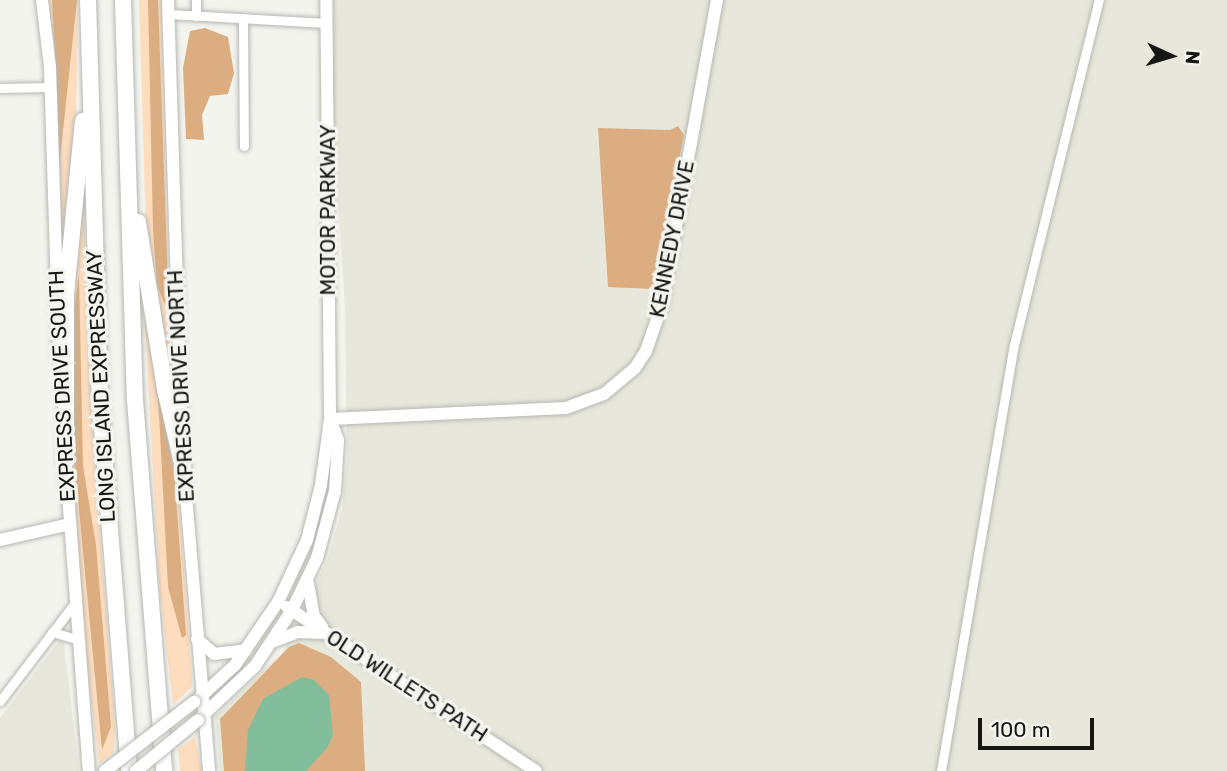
<!DOCTYPE html>
<style>
body{margin:0}
#map{position:relative;width:1227px;height:771px;overflow:hidden;background:#f3f4ee;font-family:Rubik,sans-serif}
div>[style]{position:absolute}
[style*='--x']{left:calc(var(--x)*1px);top:calc(var(--y)*1px);width:calc(var(--w)*1px);rotate:calc(var(--a)*1deg)}
.built>*{inset:0;background:#e7e8db}
.green>*{inset:0;background:#feddbf}
.forest>*{inset:0;background:#dcad80}
.water>*{inset:0;background:#82be9b}
.roads{filter:drop-shadow(0 0 2px #b7b7b2) drop-shadow(0 0 2px #b7b7b2)}
.street>*{height:9px;margin:-4.5px;padding:0 4.5px;transform-origin:4.5px;border-radius:4.5px;background:#fff}
.secondary>*{height:12px;margin:-6px;padding:0 6px;transform-origin:6px;border-radius:6px;background:#fff}
.highway>*{height:16px;margin:-8px;padding:0 8px;transform-origin:8px;border-radius:8px;background:#fff}
.bridges{filter:drop-shadow(0 0 2px #b7b7b2) drop-shadow(0 0 2px #b7b7b2)}
.secondary-bridge>*{height:12px;margin:-6px;padding:0 6px;transform-origin:6px;border-radius:6px;background:#fff}
span{translate:-50% -50%;white-space:nowrap;text-align:center;line-height:1.15;-webkit-text-stroke:7px #f3f4ee;paint-order:stroke}
.street-label{font-size:21px;color:#161614}
.north{position:absolute;left:1136px;top:21px;width:70px;height:70px;-webkit-text-stroke:5px #f3f4ee;paint-order:stroke;rotate:94deg;font-size:19px;font-weight:700;line-height:28px;text-align:center;color:#161614}
.north::after{content:'';display:block;margin:auto;width:24px;height:32px;background:#161614;clip-path:polygon(50% 0,100% 100%,50% 72%,0 100%)}
.scale{position:absolute;left:978px;top:718px;width:116px;height:32px;box-sizing:border-box;border:4px solid #161614;border-top:0;padding-left:9px;font-size:21px;line-height:24px;white-space:nowrap;color:#161614;-webkit-text-stroke:5px #f3f4ee;paint-order:stroke}
</style>
<div id="map">
<div class="built">
<i style="clip-path:polygon(325px 0,1227px 0,1227px 771px,220px 771px,215px 716px,283px 652px,328px 558px,342px 509px,347px 461px,345px 307px)"></i>
<i style="clip-path:polygon(63px 636px,79px 771px,0 771px,0 718px)"></i>
</div>
<div class="green">
<i style="clip-path:polygon(45px 0,78px 0,76px 123px,62px 257px)"></i>
<i style="clip-path:polygon(139px 0,161px 0,171px 374px,146px 233px)"></i>
<i style="clip-path:polygon(83px 187px,92px 432px,115px 726px,114px 752px,99px 764px,82px 625px,69px 377px,68px 319px)"></i>
<i style="clip-path:polygon(143px 284px,177px 479px,192px 681px,192px 687px,173px 705px,159px 584px)"></i>
<i style="clip-path:polygon(195px 737px,202px 771px,180px 771px,178px 749px)"></i>
</div>
<div class="forest">
<i style="clip-path:polygon(52px 0,77px 0,59px 168px,58px 110px)"></i>
<i style="clip-path:polygon(148px 0,158px 0,169px 315px,157px 285px,153px 231px)"></i>
<i style="clip-path:polygon(205px 28px,228px 37px,234px 73px,228px 94px,210px 96px,202px 115px,204px 140px,186px 139px,183px 68px,190px 31px)"></i>
<i style="clip-path:polygon(678px 126px,684px 135px,653px 289px,608px 287px,598px 128px,670px 130px)"></i>
<i style="clip-path:polygon(79px 275px,83px 466px,96px 545px,111px 727px,102px 750px,74px 457px,70px 337px)"></i>
<i style="clip-path:polygon(158px 395px,174px 470px,186px 635px,182px 638px,168px 587px)"></i>
<i style="clip-path:polygon(299px 643px,331px 657px,361px 682px,365px 771px,224px 771px,220px 719px,289px 647px)"></i>
</div>
<div class="water">
<i style="clip-path:polygon(302px 677px,314px 680px,329px 695px,333px 735px,327px 748px,306px 771px,245px 771px,248px 730px,263px 699px)"></i>
</div>
<div class="roads">
<div class="street">
<i style="--x:196;--y:0;--w:16;--a:90"></i>
<i style="--x:169;--y:14;--w:157;--a:3.3"></i>
<i style="--x:243;--y:18;--w:128;--a:89.6"></i>
<i style="--x:0;--y:88;--w:50;--a:-1.1"></i>
<i style="--x:52;--y:632;--w:26;--a:16"></i>
<i style="--x:0;--y:701;--w:123;--a:-52.6"></i>
<i style="--x:941;--y:771;--w:432;--a:-80.3"></i>
<i style="--x:1014;--y:345;--w:355;--a:-76.2"></i>
</div>
<div class="secondary">
<i style="--x:42;--y:0;--w:67;--a:83.2"></i>
<i style="--x:50;--y:67;--w:292;--a:88.2"></i>
<i style="--x:168;--y:0;--w:440;--a:88.2"></i>
<i style="--x:330;--y:419;--w:236;--a:-2.7"></i>
<i style="--x:566;--y:408;--w:40;--a:-20.2"></i>
<i style="--x:604;--y:394;--w:40;--a:-40"></i>
<i style="--x:635;--y:368;--w:20;--a:-57"></i>
<i style="--x:646;--y:351;--w:46;--a:-70.8"></i>
<i style="--x:661;--y:308;--w:313;--a:-79.7"></i>
<i style="--x:65;--y:454;--w:318;--a:85.7"></i>
<i style="--x:183;--y:459;--w:313;--a:85.2"></i>
<i style="--x:0;--y:540;--w:72;--a:-12.9"></i>
<i style="--x:308;--y:583;--w:34;--a:80"></i>
<i style="--x:314;--y:616;--w:14;--a:54"></i>
<i style="--x:287;--y:607;--w:298;--a:33.4"></i>
<i style="--x:197;--y:639;--w:23;--a:41"></i>
<i style="--x:214;--y:654;--w:32;--a:-7"></i>
<i style="--x:272;--y:642;--w:28;--a:-21"></i>
<i style="--x:298;--y:632;--w:27;--a:2"></i>
<i style="--x:198;--y:699;--w:50;--a:-42.6"></i>
<i style="--x:235;--y:665;--w:76;--a:-55.7"></i>
<i style="--x:278;--y:602;--w:68;--a:-64.9"></i>
<i style="--x:307;--y:540;--w:57;--a:-75.7"></i>
<i style="--x:321;--y:485;--w:67;--a:-82.2"></i>
<i style="--x:330;--y:419;--w:419;--a:-90.5"></i>
<i style="--x:199;--y:719;--w:77;--a:-43.4"></i>
<i style="--x:255;--y:666;--w:67;--a:-56.5"></i>
<i style="--x:292;--y:610;--w:58;--a:-64.3"></i>
<i style="--x:317;--y:558;--w:69;--a:-75"></i>
<i style="--x:335;--y:491;--w:51;--a:-86.6"></i>
<i style="--x:338;--y:440;--w:22;--a:-111"></i>
</div>
<div class="highway">
<i style="--x:88;--y:0;--w:402;--a:88.3"></i>
<i style="--x:100;--y:402;--w:370;--a:85.5"></i>
<i style="--x:123;--y:0;--w:400;--a:88.3"></i>
<i style="--x:135;--y:400;--w:372;--a:85.5"></i>
<i style="--x:138;--y:222;--w:174;--a:80.8"></i>
<i style="--x:166;--y:394;--w:75;--a:76.9"></i>
<i style="--x:66;--y:461;--w:167;--a:-90"></i>
<i style="--x:66;--y:294;--w:174;--a:-84.4"></i>
</div>
</div>
<div class="bridges">
<div class="secondary-bridge">
<i style="--x:105;--y:771;--w:113;--a:-37.8"></i>
<i style="--x:136;--y:771;--w:80;--a:-39.4"></i>
</div>
</div>
<div class="street-label">
<span style="left:328px;top:210px;rotate:-90deg">MOTOR PARKWAY</span>
<span style="left:672px;top:239px;rotate:-79deg">KENNEDY DRIVE</span>
<span style="left:62px;top:386px;rotate:-93deg">EXPRESS DRIVE SOUTH</span>
<span style="left:101px;top:386px;rotate:-93deg">LONG ISLAND EXPRESSWAY</span>
<span style="left:181px;top:386px;rotate:-93deg">EXPRESS DRIVE NORTH</span>
<span style="left:407px;top:686px;rotate:33deg">OLD WILLETS PATH</span>
</div>
<div class="north">N</div>
<div class="scale">100 m</div>
</div>
